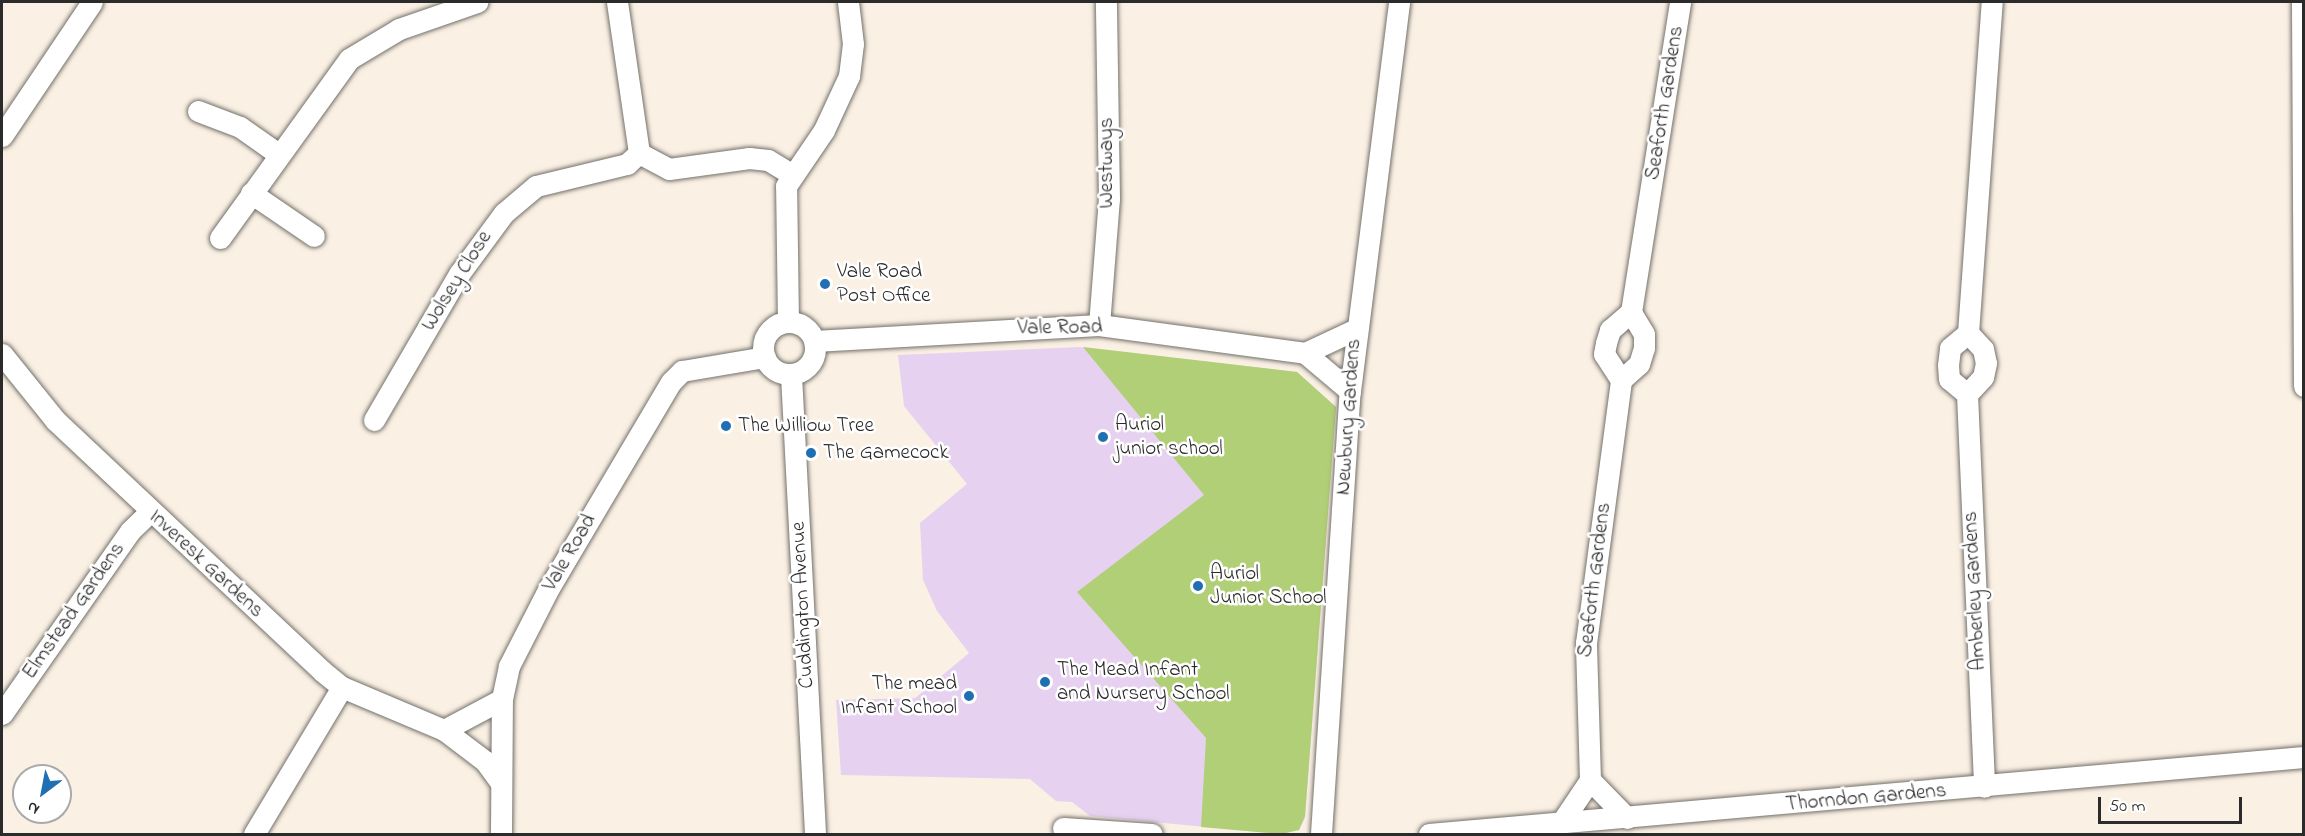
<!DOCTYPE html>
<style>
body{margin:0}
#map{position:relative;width:2305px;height:836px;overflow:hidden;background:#faf0e3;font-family:"Indie Flower",sans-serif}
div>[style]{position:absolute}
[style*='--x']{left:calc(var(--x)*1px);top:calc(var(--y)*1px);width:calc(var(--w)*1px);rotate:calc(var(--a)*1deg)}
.built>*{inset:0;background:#e6d2f0}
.green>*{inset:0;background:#b1cf76}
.roads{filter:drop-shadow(0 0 2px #73706b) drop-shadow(0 0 2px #73706b)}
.minor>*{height:21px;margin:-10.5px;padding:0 10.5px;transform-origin:10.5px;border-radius:10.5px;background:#fff}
.minor>.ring{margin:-10.5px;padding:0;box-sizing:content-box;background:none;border:21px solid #fff;border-radius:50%}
.dots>*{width:16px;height:16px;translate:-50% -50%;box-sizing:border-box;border:3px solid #fff;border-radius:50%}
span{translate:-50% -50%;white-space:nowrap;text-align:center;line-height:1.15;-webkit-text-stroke:5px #fff;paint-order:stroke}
.street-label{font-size:21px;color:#2b2b2b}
.poi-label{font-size:21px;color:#2b2b2b}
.left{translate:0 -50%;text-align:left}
.right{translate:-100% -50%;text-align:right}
.frame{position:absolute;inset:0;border:3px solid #2b2b2b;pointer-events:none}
.north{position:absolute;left:12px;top:764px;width:60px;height:60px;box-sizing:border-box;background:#fff;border:2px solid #aaa;border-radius:50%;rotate:212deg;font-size:16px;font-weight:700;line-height:24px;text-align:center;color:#2b2b2b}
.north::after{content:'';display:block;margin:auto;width:21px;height:27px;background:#1f6fb2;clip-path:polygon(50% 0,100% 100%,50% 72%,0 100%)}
.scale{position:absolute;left:2098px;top:797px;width:144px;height:27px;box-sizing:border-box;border:3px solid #2b2b2b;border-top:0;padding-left:8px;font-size:18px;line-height:21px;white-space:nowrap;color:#2b2b2b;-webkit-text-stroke:4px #fff;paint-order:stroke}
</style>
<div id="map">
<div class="built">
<i style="clip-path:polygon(1079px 347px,1297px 372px,1336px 407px,1305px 818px,1299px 830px,1281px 834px,1090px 816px,1072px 802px,1056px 801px,1030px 779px,841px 775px,836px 700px,915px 698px,969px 653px,937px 611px,923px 580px,920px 523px,967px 484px,904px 406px,898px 355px)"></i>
</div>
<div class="green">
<i style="clip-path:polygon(1083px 347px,1297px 372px,1336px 407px,1305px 816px,1299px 830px,1281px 834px,1201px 827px,1206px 738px,1077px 592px,1204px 495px)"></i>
</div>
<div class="roads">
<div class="minor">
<i style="--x:617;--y:2;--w:153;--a:81.7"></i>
<i style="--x:639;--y:153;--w:34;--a:28"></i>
<i style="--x:669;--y:169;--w:81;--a:-7.8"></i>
<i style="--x:749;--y:158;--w:19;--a:6"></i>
<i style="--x:768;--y:160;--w:27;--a:31"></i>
<i style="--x:2302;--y:2;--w:384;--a:89.7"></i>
<i style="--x:198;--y:111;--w:45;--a:20.9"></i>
<i style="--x:240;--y:127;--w:45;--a:35.1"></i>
<i style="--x:2;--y:136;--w:161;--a:-56.1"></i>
<i style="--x:251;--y:193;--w:76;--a:34.3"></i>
<i style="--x:220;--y:238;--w:221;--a:-54.2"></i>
<i style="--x:349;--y:59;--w:58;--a:-31"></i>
<i style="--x:399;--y:29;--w:83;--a:-19.1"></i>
<i style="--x:788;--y:322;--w:136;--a:-90.8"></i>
<i style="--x:786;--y:186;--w:68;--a:-55.8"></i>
<i style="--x:824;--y:130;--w:60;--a:-65.2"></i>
<i style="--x:849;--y:76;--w:32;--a:-83"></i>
<i style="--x:853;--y:44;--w:42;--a:-96.8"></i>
<i class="ring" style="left:763px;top:322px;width:31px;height:31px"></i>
<i style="--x:1099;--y:325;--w:126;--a:-85.5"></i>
<i style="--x:1109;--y:199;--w:197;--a:-90.9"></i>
<i style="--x:1968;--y:333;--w:22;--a:47"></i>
<i style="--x:1983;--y:349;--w:14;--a:78"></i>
<i style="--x:1986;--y:363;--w:14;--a:102"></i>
<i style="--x:1983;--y:377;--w:23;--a:133"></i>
<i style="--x:1967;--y:394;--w:393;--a:87.5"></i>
<i style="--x:814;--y:341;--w:285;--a:-3.2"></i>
<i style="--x:1099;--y:325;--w:208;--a:7.7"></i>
<i style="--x:1305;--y:353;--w:59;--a:40.2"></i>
<i style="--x:1305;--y:353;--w:56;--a:-25.2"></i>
<i style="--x:2;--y:354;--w:85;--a:51.2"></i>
<i style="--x:55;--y:420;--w:366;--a:43.2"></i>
<i style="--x:322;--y:671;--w:26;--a:39"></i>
<i style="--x:342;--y:687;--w:111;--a:22.9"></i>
<i style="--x:444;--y:730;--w:51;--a:37.1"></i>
<i style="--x:485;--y:761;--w:26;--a:54"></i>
<i style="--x:791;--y:375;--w:460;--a:87"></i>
<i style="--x:1621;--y:380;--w:31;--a:-123"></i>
<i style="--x:1604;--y:354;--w:11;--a:-80"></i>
<i style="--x:1606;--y:343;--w:14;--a:-73"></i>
<i style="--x:1610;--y:330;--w:28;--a:-41"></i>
<i style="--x:1967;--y:394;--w:23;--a:-140"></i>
<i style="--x:1949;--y:379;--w:14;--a:-94"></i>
<i style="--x:1948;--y:365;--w:17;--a:-83"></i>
<i style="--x:1950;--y:348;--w:23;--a:-40"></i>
<i style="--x:1968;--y:333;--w:332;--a:-85.9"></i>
<i style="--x:374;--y:420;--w:169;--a:-59.8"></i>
<i style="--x:459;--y:274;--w:76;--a:-53.6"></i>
<i style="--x:504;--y:213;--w:42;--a:-40.2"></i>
<i style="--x:536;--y:186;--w:94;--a:-13.6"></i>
<i style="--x:627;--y:164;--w:16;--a:-43"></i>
<i style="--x:2;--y:714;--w:223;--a:-55"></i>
<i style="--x:130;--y:531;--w:28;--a:-44"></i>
<i style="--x:444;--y:730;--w:66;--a:-28.1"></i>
<i style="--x:1627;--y:818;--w:53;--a:-134.2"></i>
<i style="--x:1590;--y:780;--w:137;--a:-91.7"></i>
<i style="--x:1586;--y:643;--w:265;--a:-82.4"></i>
<i style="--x:1621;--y:380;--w:24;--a:-42"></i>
<i style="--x:1639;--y:364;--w:17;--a:-73"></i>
<i style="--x:1644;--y:348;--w:14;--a:-90"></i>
<i style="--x:1644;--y:334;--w:26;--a:-121"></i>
<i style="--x:1631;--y:312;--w:314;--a:-81"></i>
<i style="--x:1561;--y:823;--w:52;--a:-56"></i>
<i style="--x:1063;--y:828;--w:89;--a:3.9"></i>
<i style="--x:254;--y:834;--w:171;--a:-59.1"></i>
<i style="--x:501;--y:834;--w:135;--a:-89.6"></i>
<i style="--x:502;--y:699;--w:34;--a:-78"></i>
<i style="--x:509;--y:666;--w:88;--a:-62.9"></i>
<i style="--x:549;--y:588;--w:239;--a:-59.4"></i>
<i style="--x:671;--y:382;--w:16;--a:-45"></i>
<i style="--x:682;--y:371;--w:84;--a:-9.6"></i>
<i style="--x:1321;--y:834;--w:444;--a:-86.3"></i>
<i style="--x:1350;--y:391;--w:392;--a:-82.8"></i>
<i style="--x:1429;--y:834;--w:878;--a:-5.03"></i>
</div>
</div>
<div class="dots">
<i style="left:825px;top:284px;background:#1f6fb2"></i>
<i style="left:726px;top:426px;background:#1f6fb2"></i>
<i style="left:1103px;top:437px;background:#1f6fb2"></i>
<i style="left:811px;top:453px;background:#1f6fb2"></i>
<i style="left:1198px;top:586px;background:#1f6fb2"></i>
<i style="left:1045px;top:682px;background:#1f6fb2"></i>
<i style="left:969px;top:696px;background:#1f6fb2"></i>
</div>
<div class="street-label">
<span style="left:1665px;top:103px;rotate:-81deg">Seaforth Gardens</span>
<span style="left:1107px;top:163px;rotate:-90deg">Westways</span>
<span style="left:457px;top:281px;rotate:-58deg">Wolsey Close</span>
<span style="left:1060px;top:328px;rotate:-1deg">Vale Road</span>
<span style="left:1349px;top:417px;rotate:-86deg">Newbury Gardens</span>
<span style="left:570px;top:553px;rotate:-60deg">Vale Road</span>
<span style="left:206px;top:564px;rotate:43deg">Inveresk Gardens</span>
<span style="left:1595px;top:580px;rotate:-83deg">Seaforth Gardens</span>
<span style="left:1975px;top:591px;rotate:-93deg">Amberley Gardens</span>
<span style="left:803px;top:605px;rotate:-93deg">Cuddington Avenue</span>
<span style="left:74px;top:611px;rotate:-55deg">Elmstead Gardens</span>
<span style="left:1866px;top:798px;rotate:-5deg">Thorndon Gardens</span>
</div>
<div class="poi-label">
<span class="left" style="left:837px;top:284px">Vale Road<br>Post Office</span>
<span class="left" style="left:1115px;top:437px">Auriol<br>junior school</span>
<span class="left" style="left:738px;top:426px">The Williow Tree</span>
<span class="left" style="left:823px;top:453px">The Gamecock</span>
<span class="left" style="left:1210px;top:586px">Auriol<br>Junior School</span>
<span class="left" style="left:1057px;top:682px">The Mead Infant<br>and Nursery School</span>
<span class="right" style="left:957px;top:696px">The mead<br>Infant School</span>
</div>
<div class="frame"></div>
<div class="north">N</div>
<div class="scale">50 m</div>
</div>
